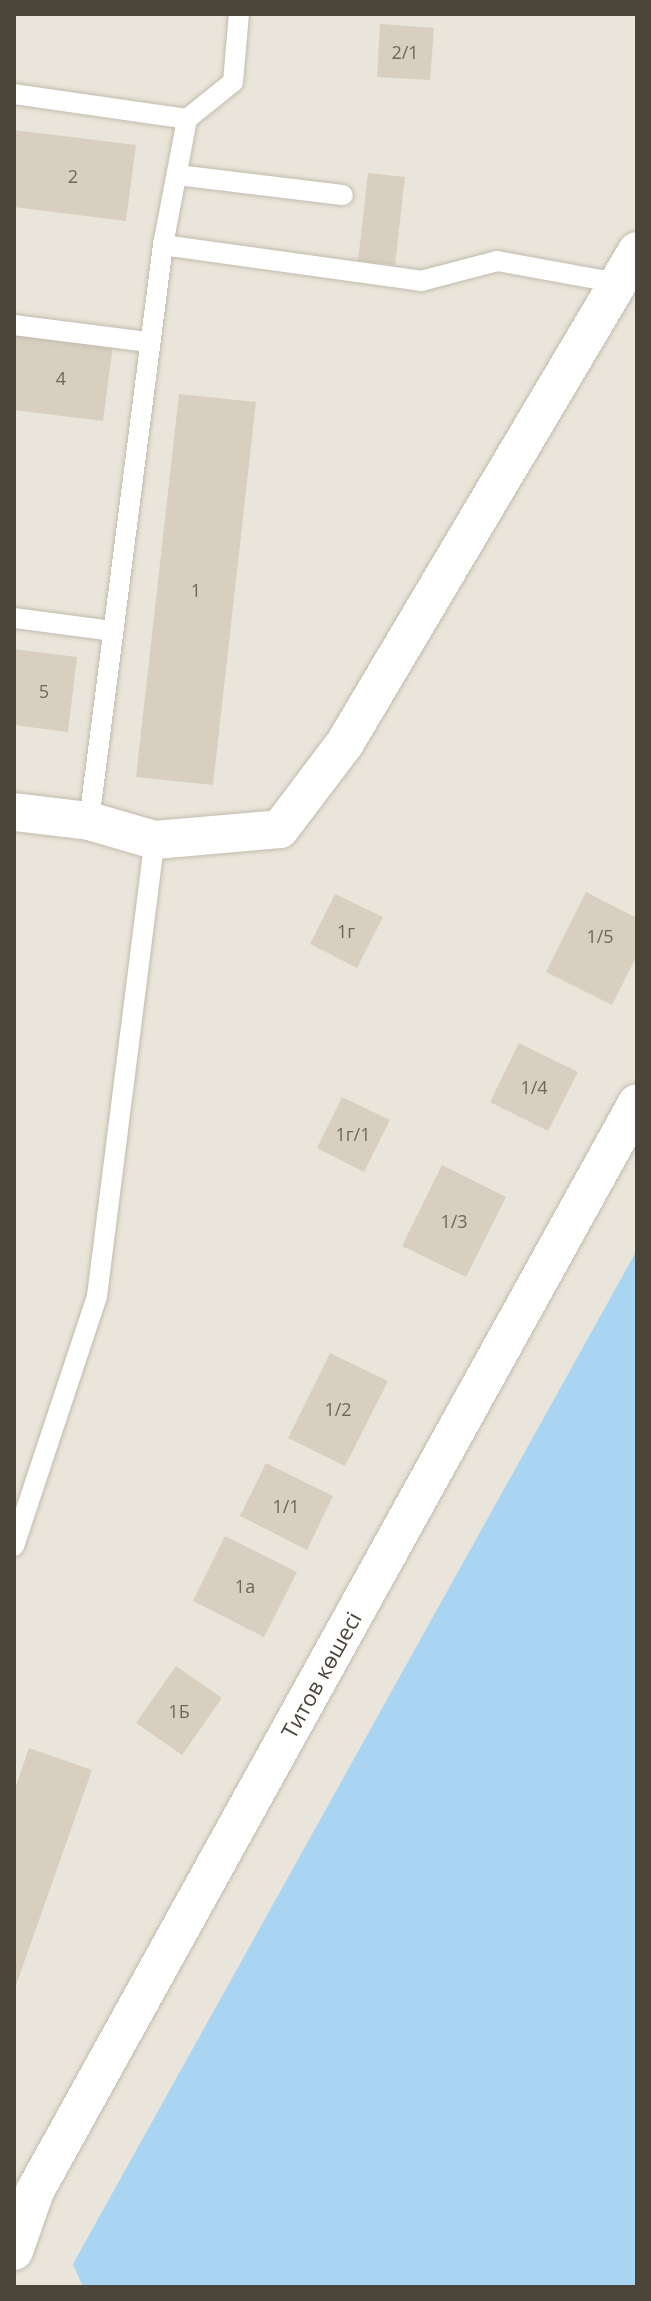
<!DOCTYPE html>
<meta charset="utf-8">
<style>
body{margin:0}
#map{position:relative;width:651px;height:2301px;overflow:hidden;background:#f6f3ec;font-family:"Open Sans",sans-serif}
div>[style]{position:absolute}
[style*='--x']{left:calc(var(--x)*1px);top:calc(var(--y)*1px);width:calc(var(--w)*1px);rotate:calc(var(--a)*1deg)}
.residential>*{inset:0;background:#eae5da}
.water>*{inset:0;background:#a9d4f2}
.building>*{inset:0;background:#d8cfc1}
.roads{filter:drop-shadow(0 0 2px #c2bbae) drop-shadow(0 0 2px #c2bbae)}
.lane>*{height:20px;margin:-10px;padding:0 10px;transform-origin:10px;border-radius:10px;background:#fff}
.street>*{height:38px;margin:-19px;padding:0 19px;transform-origin:19px;border-radius:19px;background:#fff}
span{translate:-50% -50%;white-space:nowrap;text-align:center;line-height:1.15;-webkit-text-stroke:7px #fff;paint-order:stroke}
.number-label{font-size:18px;color:#6e675b}
.number-label span{-webkit-text-stroke-width:0}
.street-label{font-size:22px;color:#4b4439}
.frame{position:absolute;inset:0;border:16px solid #4b4439;pointer-events:none}
</style>
<div id="map">
<div class="residential">
<i style="clip-path:polygon(14px 14px,637px 14px,637px 2287px,14px 2287px)"></i>
</div>
<div class="water">
<i style="clip-path:polygon(637px 1250px,637px 2287px,83px 2287px,73px 2264px)"></i>
</div>
<div class="building">
<i style="clip-path:polygon(380px 24px,434px 28px,430px 80px,377px 77px)"></i>
<i style="clip-path:polygon(14px 130px,136px 145px,126px 221px,14px 207px)"></i>
<i style="clip-path:polygon(368px 173px,405px 177px,395px 265px,358px 261px)"></i>
<i style="clip-path:polygon(14px 333px,113px 345px,103px 421px,14px 410px)"></i>
<i style="clip-path:polygon(179px 394px,256px 402px,213px 785px,136px 777px)"></i>
<i style="clip-path:polygon(14px 649px,77px 657px,68px 732px,14px 725px)"></i>
<i style="clip-path:polygon(586px 892px,637px 918px,637px 955px,612px 1005px,546px 972px)"></i>
<i style="clip-path:polygon(335px 894px,383px 917px,357px 968px,310px 944px)"></i>
<i style="clip-path:polygon(519px 1043px,578px 1072px,548px 1131px,490px 1102px)"></i>
<i style="clip-path:polygon(342px 1097px,390px 1120px,364px 1172px,317px 1148px)"></i>
<i style="clip-path:polygon(442px 1165px,506px 1197px,466px 1277px,402px 1246px)"></i>
<i style="clip-path:polygon(330px 1353px,388px 1381px,345px 1466px,288px 1438px)"></i>
<i style="clip-path:polygon(266px 1463px,333px 1496px,307px 1550px,240px 1516px)"></i>
<i style="clip-path:polygon(225px 1536px,297px 1572px,264px 1637px,193px 1601px)"></i>
<i style="clip-path:polygon(176px 1666px,222px 1698px,182px 1755px,136px 1723px)"></i>
<i style="clip-path:polygon(29px 1748px,92px 1770px,14px 1991px,14px 1792px)"></i>
</div>
<div class="roads">
<div class="lane">
<i style="--x:14;--y:94;--w:175;--a:8.2"></i>
<i style="--x:177;--y:175;--w:167;--a:6.9"></i>
<i style="--x:163;--y:245;--w:260;--a:7.9"></i>
<i style="--x:421;--y:281;--w:79;--a:-14.7"></i>
<i style="--x:497;--y:261;--w:123;--a:10.3"></i>
<i style="--x:14;--y:325;--w:136;--a:7.2"></i>
<i style="--x:14;--y:618;--w:100;--a:7.5"></i>
<i style="--x:89;--y:821;--w:581;--a:-82.68"></i>
<i style="--x:163;--y:245;--w:128;--a:-79.2"></i>
<i style="--x:187;--y:119;--w:59;--a:-38.8"></i>
<i style="--x:233;--y:82;--w:68;--a:-85"></i>
<i style="--x:14;--y:1546;--w:263;--a:-71.6"></i>
<i style="--x:97;--y:1296;--w:460;--a:-82.8"></i>
</div>
<div class="street">
<i style="--x:14;--y:812;--w:76;--a:6.8"></i>
<i style="--x:89;--y:821;--w:69;--a:16.1"></i>
<i style="--x:155;--y:840;--w:125;--a:-5"></i>
<i style="--x:280;--y:829;--w:108;--a:-52.9"></i>
<i style="--x:345;--y:743;--w:572;--a:-59.31"></i>
<i style="--x:14;--y:2251;--w:64;--a:-70.7"></i>
<i style="--x:35;--y:2191;--w:1243;--a:-61.04"></i>
</div>
</div>
<div class="number-label">
<span style="left:405px;top:52px">2/1</span>
<span style="left:73px;top:176px">2</span>
<span style="left:61px;top:378px">4</span>
<span style="left:196px;top:590px">1</span>
<span style="left:44px;top:691px">5</span>
<span style="left:346px;top:931px">1г</span>
<span style="left:600px;top:936px">1/5</span>
<span style="left:534px;top:1087px">1/4</span>
<span style="left:353px;top:1134px">1г/1</span>
<span style="left:454px;top:1221px">1/3</span>
<span style="left:338px;top:1409px">1/2</span>
<span style="left:286px;top:1506px">1/1</span>
<span style="left:245px;top:1586px">1а</span>
<span style="left:179px;top:1711px">1Б</span>
</div>
<div class="street-label">
<span style="left:321px;top:1675px;rotate:-61deg">Титов көшесі</span>
</div>
<div class="frame"></div>
</div>
